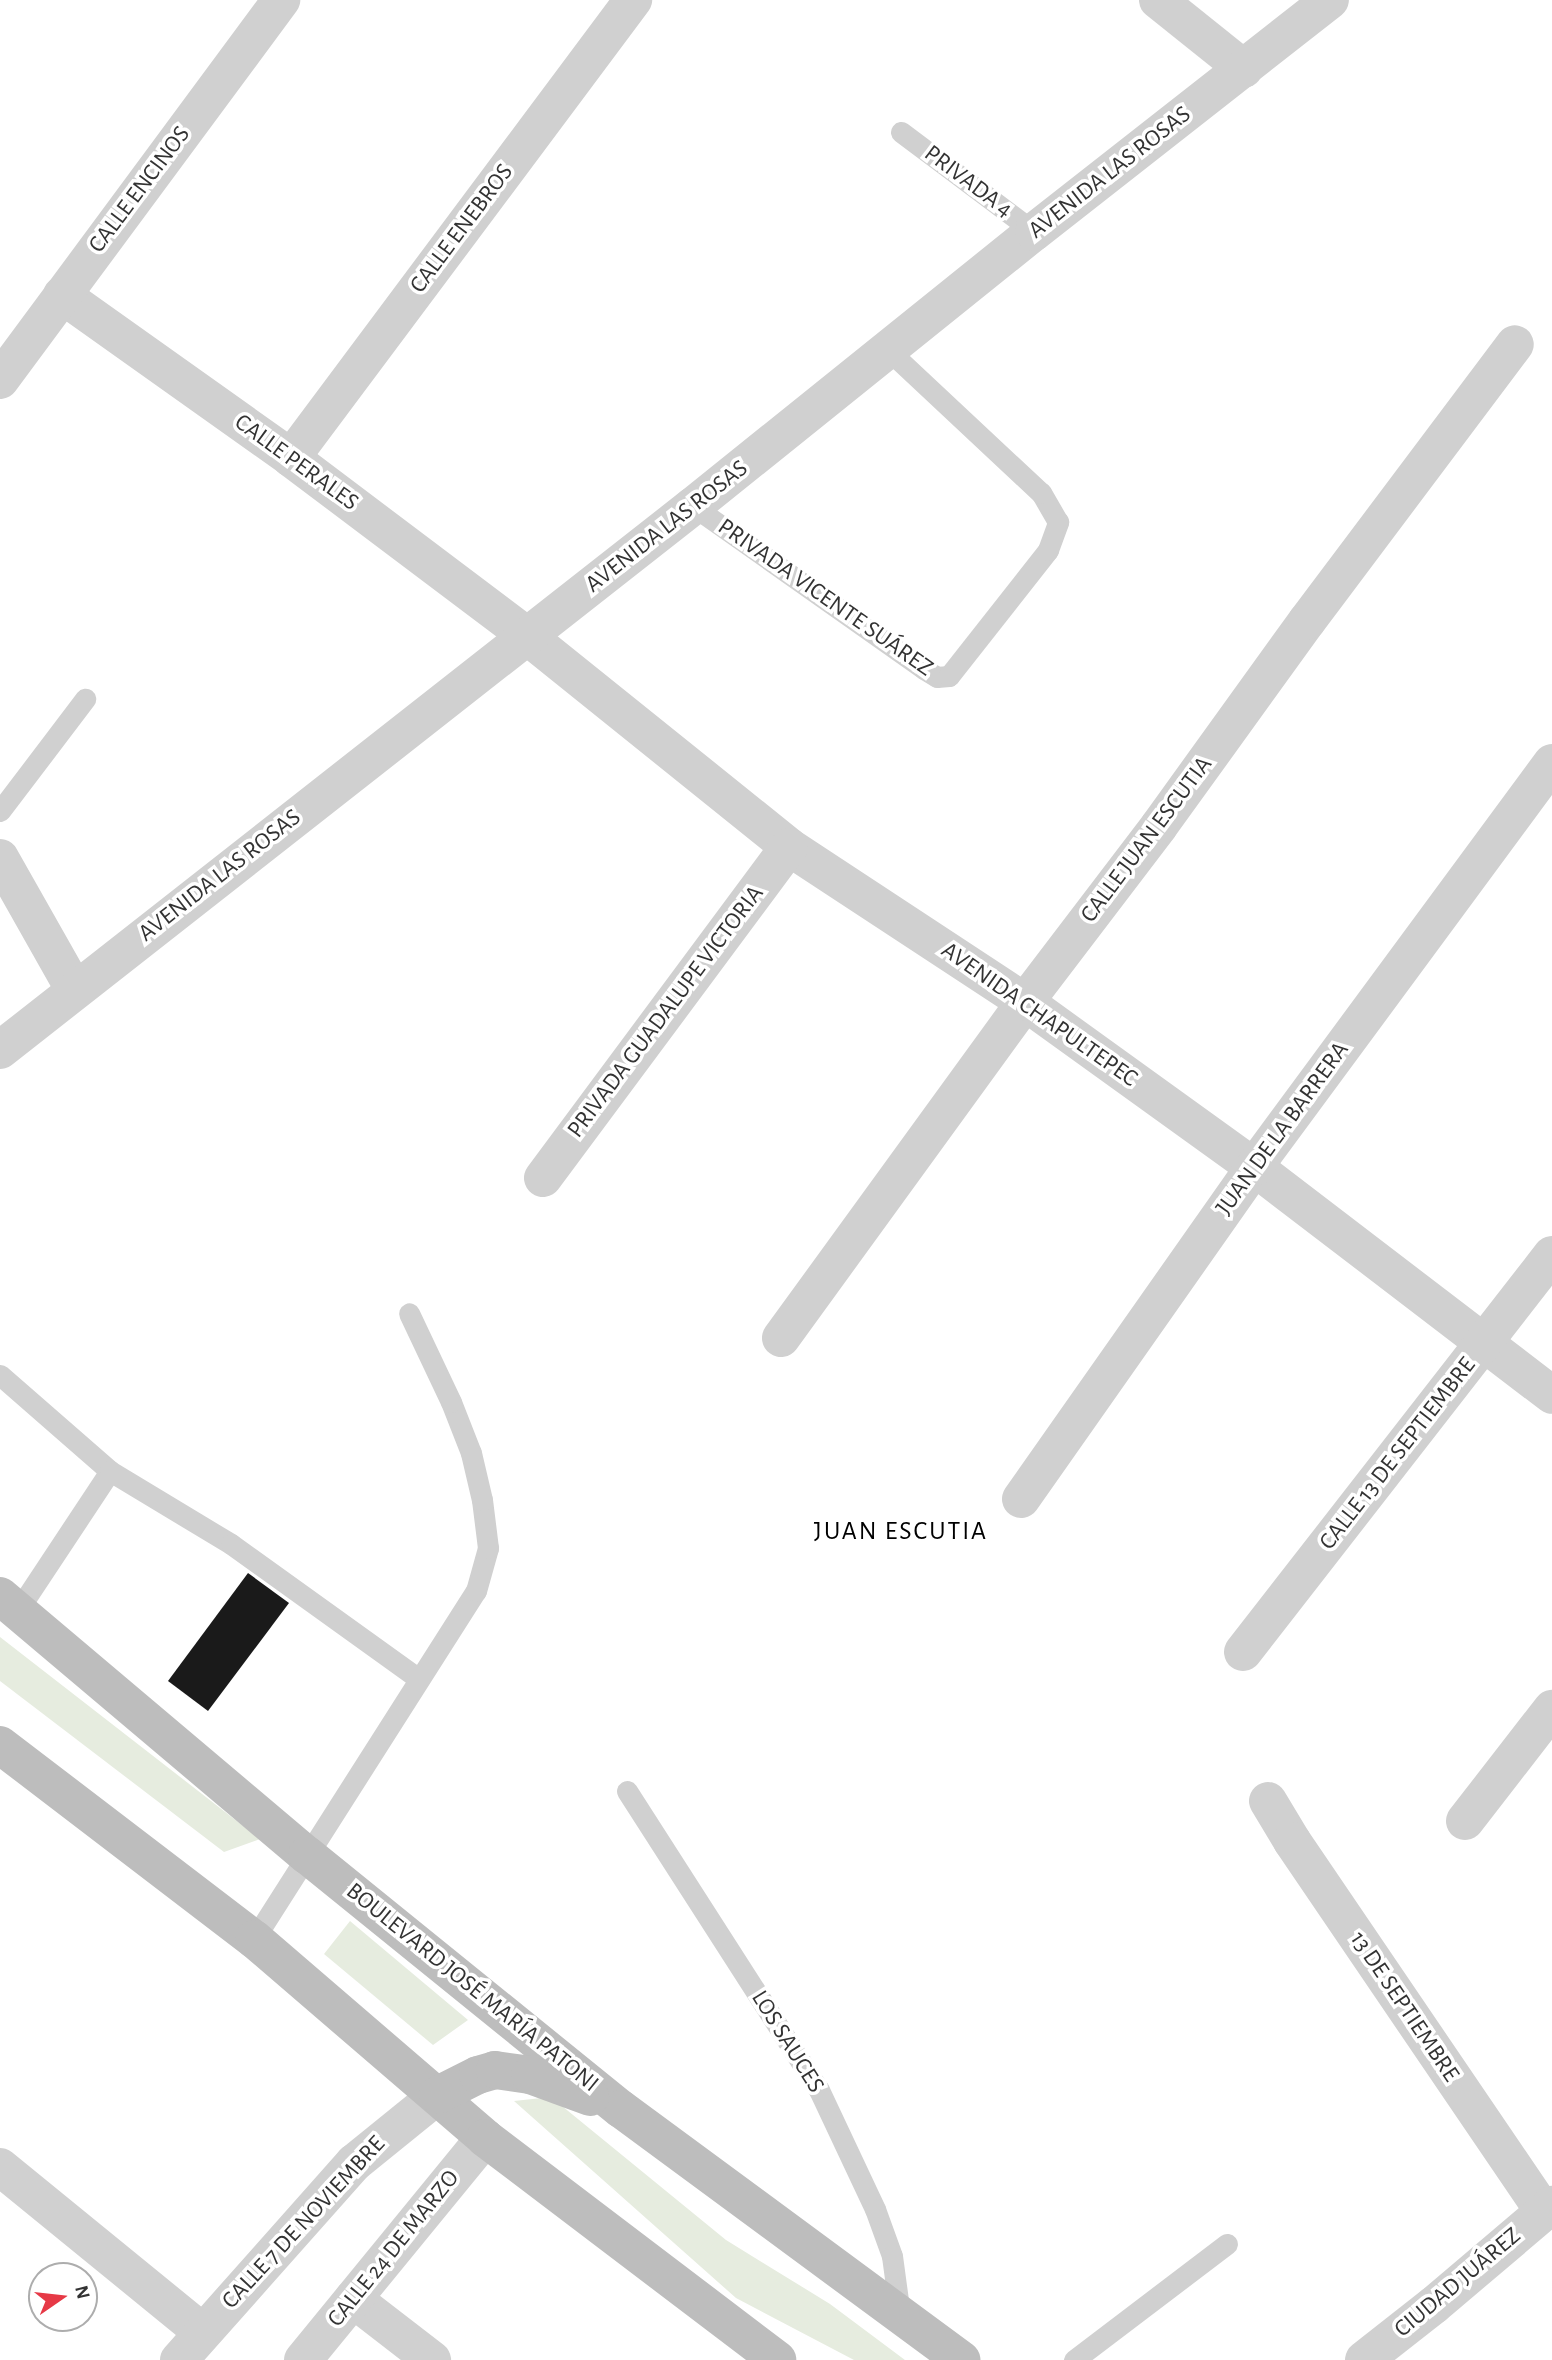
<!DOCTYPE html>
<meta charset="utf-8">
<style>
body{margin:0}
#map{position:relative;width:1552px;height:2360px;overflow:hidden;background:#fff;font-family:"Alegreya Sans",sans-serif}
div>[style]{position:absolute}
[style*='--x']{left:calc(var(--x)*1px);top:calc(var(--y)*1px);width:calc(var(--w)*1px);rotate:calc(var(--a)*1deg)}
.green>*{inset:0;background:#e6ecdf}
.building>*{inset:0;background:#1a1a1a}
.service>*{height:21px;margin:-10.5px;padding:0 10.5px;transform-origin:10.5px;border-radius:10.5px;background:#d0d0d0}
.minor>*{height:38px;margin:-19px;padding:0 19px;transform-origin:19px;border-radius:19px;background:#d0d0d0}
.secondary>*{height:38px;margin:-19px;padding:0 19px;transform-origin:19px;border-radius:19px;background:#bdbdbd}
span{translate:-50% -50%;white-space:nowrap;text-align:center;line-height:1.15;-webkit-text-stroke:7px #fff;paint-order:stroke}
.street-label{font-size:24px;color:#333}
.neighbourhood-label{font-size:26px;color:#000;letter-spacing:2px}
.north{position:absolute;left:28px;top:2262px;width:70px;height:70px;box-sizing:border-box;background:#fff;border:2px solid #adadad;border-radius:50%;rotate:76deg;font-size:19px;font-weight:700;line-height:28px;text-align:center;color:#333}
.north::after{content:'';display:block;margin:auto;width:24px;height:32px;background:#e63946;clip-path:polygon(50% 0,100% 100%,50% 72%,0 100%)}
</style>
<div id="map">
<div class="green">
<i style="clip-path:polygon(0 1637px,260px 1839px,224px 1852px,0 1681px)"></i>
<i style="clip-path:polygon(350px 1921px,468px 2020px,433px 2045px,324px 1954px)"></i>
<i style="clip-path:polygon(551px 2097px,726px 2240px,830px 2304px,905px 2360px,854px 2360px,736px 2298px,514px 2101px)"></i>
</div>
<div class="building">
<i style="clip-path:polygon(248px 1573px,289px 1603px,208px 1711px,168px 1681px)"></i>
</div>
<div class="service">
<i style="--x:901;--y:132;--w:166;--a:36.9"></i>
<i style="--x:693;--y:506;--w:283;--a:35.2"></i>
<i style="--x:924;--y:669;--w:15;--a:32"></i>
<i style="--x:937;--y:677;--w:12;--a:-5"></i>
<i style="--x:949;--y:676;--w:160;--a:-51.8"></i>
<i style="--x:1048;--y:550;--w:30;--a:-70"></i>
<i style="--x:1058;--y:522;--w:34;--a:-120"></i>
<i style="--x:1041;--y:493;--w:208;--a:-136.9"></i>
<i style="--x:0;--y:811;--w:141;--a:-52.8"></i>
<i style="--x:0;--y:1375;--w:146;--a:41.1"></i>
<i style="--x:110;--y:1471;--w:167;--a:123.5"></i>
<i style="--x:110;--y:1471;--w:141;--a:31.1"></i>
<i style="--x:231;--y:1544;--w:231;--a:35.7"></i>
<i style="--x:627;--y:1791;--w:355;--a:57.3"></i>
<i style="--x:819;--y:2090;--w:132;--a:64.8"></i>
<i style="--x:875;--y:2209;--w:50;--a:70.1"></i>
<i style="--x:892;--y:2256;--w:60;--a:82.3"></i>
<i style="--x:254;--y:1939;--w:413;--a:-57.5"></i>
<i style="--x:476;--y:1591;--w:45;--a:-74.4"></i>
<i style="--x:488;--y:1548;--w:48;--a:-97.1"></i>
<i style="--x:482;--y:1500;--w:48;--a:-103.2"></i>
<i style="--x:471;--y:1453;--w:55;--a:-111.4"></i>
<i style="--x:451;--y:1402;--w:98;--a:-115.3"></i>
<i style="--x:1074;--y:2360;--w:192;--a:-37.2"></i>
</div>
<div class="minor">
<i style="--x:1158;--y:0;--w:110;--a:38.7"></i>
<i style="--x:62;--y:295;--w:281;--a:35.4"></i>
<i style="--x:291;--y:458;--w:296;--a:37"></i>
<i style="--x:527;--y:636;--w:336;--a:38.8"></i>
<i style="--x:789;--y:847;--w:282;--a:33.3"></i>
<i style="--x:1025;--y:1002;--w:282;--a:35.8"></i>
<i style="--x:1254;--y:1167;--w:375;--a:37.4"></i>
<i style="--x:0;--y:380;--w:473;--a:-53.5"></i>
<i style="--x:291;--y:458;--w:572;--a:-53.25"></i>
<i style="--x:0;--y:858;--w:150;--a:60.5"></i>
<i style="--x:0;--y:1050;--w:881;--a:-38.13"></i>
<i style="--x:693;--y:506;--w:437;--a:-38.8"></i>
<i style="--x:1034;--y:232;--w:376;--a:-38.1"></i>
<i style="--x:543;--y:1178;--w:412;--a:-53.4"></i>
<i style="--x:781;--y:1338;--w:415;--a:-54"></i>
<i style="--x:1025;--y:1002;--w:221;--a:-52.7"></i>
<i style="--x:1159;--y:826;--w:253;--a:-54.2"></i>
<i style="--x:1307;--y:621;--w:346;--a:-53.1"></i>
<i style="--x:1021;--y:1499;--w:406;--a:-54.9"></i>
<i style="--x:1254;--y:1167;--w:502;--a:-53.59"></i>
<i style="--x:1243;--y:1652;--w:503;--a:-52.11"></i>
<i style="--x:1268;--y:1801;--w:47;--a:59"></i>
<i style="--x:1292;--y:1841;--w:447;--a:55.8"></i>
<i style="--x:1465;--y:1821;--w:142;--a:-52.2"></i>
<i style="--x:0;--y:2167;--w:261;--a:39.2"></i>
<i style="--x:353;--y:2299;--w:100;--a:37.7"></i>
<i style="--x:179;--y:2360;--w:264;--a:-48.4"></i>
<i style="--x:354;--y:2163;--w:108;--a:-39"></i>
<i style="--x:303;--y:2360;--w:287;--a:-50.7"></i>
<i style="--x:1364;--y:2360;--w:89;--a:-38.2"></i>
<i style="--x:1434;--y:2305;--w:155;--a:-40.3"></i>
</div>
<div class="secondary">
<i style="--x:0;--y:1596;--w:402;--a:40.2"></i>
<i style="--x:307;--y:1855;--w:404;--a:39"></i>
<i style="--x:621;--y:2109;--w:423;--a:36.4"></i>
<i style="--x:0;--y:1745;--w:320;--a:37.4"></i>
<i style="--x:254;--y:1939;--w:305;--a:40.7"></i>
<i style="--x:485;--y:2138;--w:367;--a:37.2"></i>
<i style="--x:438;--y:2095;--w:45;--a:-26.6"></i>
<i style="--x:478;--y:2075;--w:18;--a:-16"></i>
<i style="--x:495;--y:2070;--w:35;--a:8"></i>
<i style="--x:530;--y:2075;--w:64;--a:20.1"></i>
</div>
<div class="street-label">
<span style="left:1110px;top:173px;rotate:-38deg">AVENIDA LAS ROSAS</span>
<span style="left:968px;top:182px;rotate:37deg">PRIVADA 4</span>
<span style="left:140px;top:190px;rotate:-53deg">CALLE ENCINOS</span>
<span style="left:462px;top:229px;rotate:-53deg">CALLE ENEBROS</span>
<span style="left:296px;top:463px;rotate:36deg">CALLE PERALES</span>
<span style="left:667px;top:527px;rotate:-38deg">AVENIDA LAS ROSAS</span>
<span style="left:825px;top:598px;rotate:35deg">PRIVADA VICENTE SUÁREZ</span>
<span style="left:1147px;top:840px;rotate:-53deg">CALLE JUAN ESCUTIA</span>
<span style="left:220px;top:876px;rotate:-38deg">AVENIDA LAS ROSAS</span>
<span style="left:666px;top:1012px;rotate:-53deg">PRIVADA GUADALUPE VICTORIA</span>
<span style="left:1039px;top:1015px;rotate:35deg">AVENIDA CHAPULTEPEC</span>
<span style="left:1283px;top:1129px;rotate:-54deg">JUAN DE LA BARRERA</span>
<span style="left:1398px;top:1454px;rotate:-52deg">CALLE 13 DE SEPTIEMBRE</span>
<span style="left:472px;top:1988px;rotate:39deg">BOULEVARD JOSÉ MARÍA PATONI</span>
<span style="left:1404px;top:2007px;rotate:56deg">13 DE SEPTIEMBRE</span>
<span style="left:787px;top:2042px;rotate:58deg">LOS SAUCES</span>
<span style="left:304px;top:2223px;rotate:-47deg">CALLE 7 DE NOVIEMBRE</span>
<span style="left:394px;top:2249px;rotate:-51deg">CALLE 24 DE MARZO</span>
<span style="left:1458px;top:2283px;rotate:-40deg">CIUDAD JUÁREZ</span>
</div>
<div class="neighbourhood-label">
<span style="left:901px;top:1532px">JUAN ESCUTIA</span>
</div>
<div class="north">N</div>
</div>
